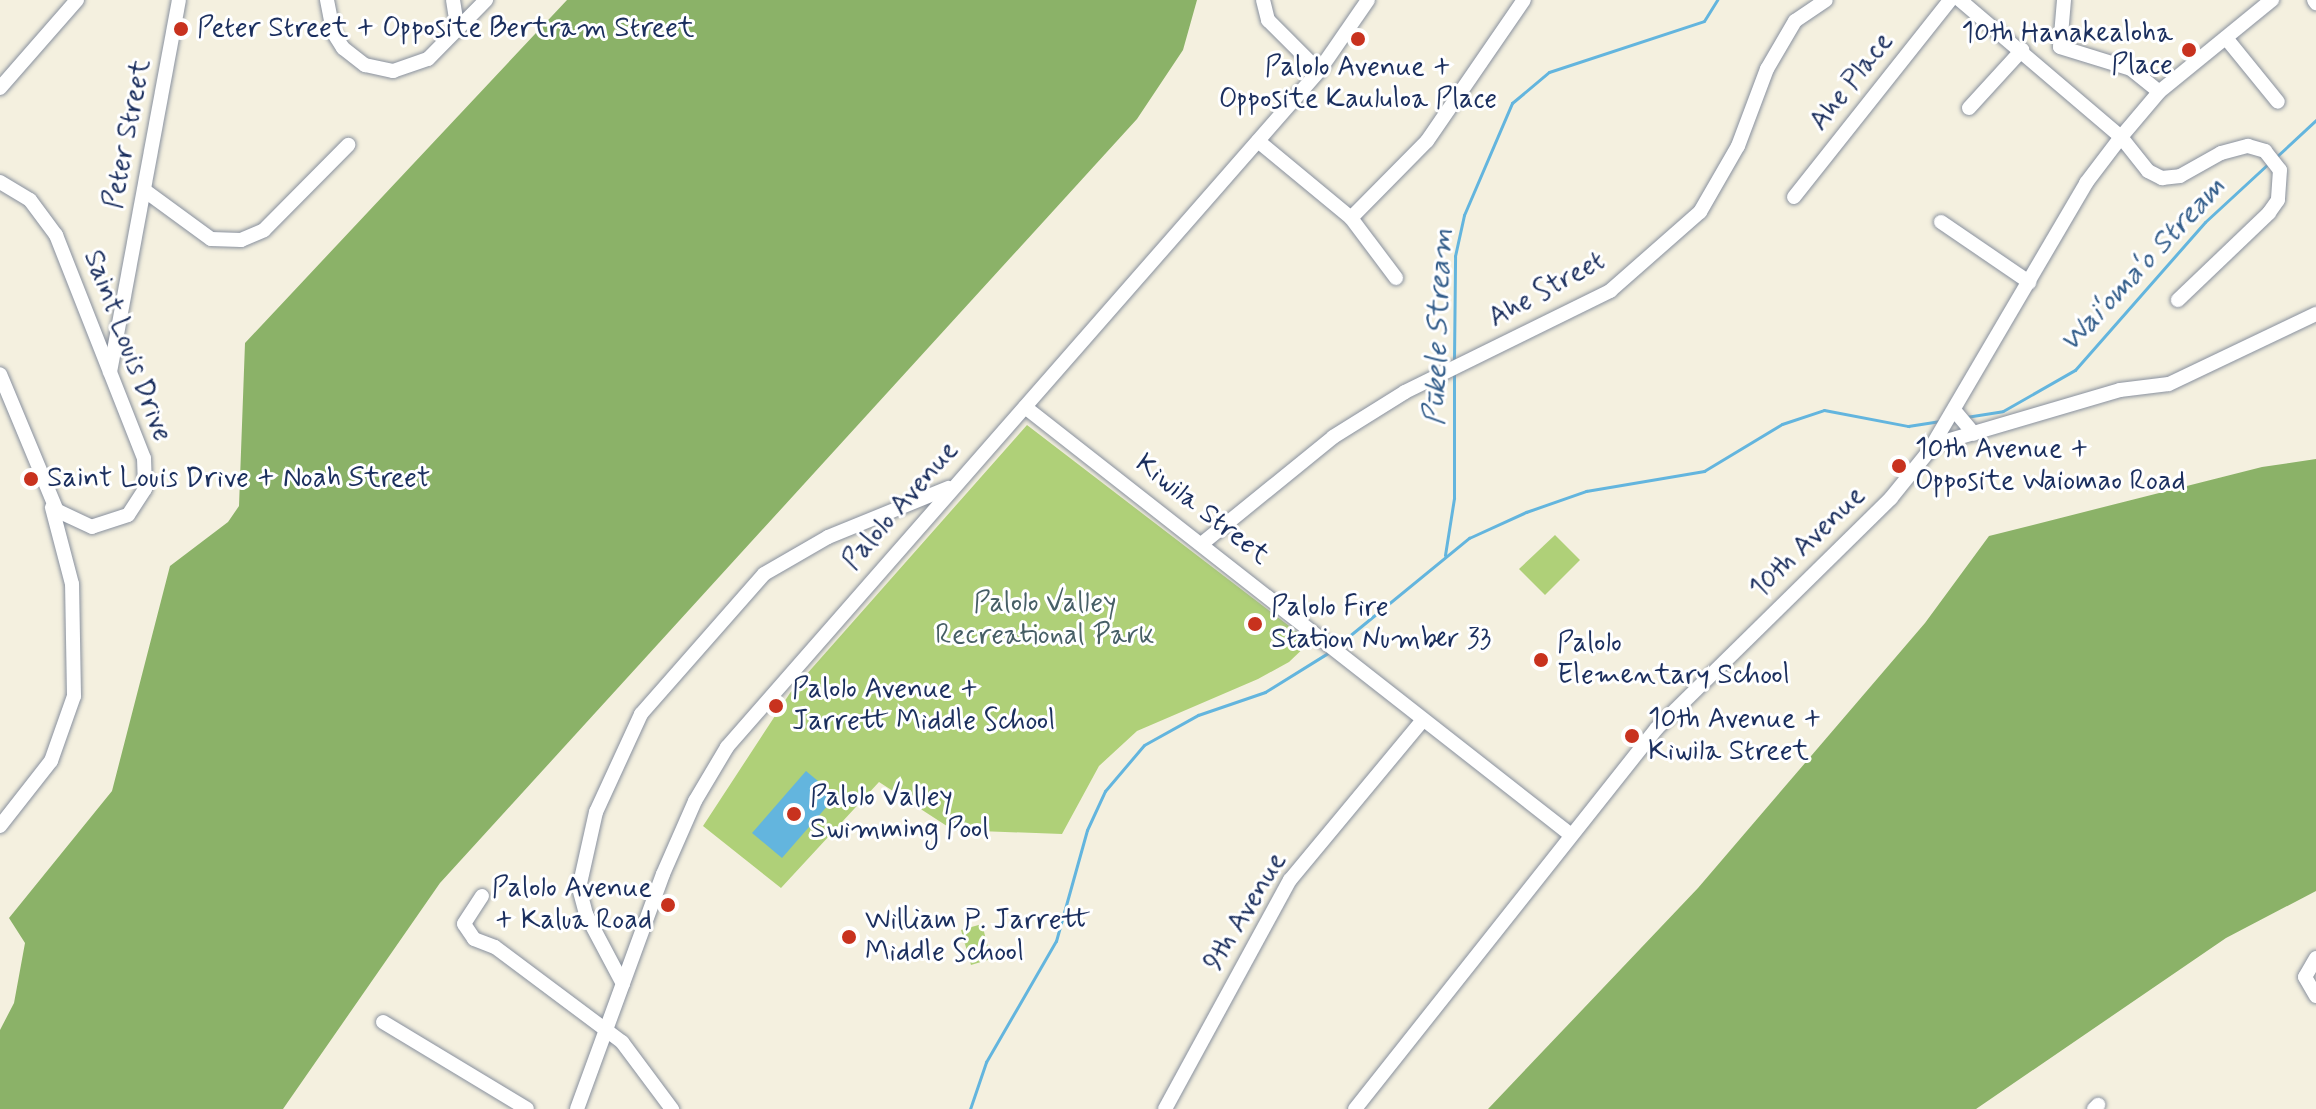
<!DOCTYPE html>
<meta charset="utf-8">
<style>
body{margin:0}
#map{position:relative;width:2316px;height:1109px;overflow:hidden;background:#f4f0df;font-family:Mynerve,sans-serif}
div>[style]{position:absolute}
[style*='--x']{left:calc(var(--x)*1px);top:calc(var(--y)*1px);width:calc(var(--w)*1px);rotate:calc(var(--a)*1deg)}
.green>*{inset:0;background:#afd078}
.forest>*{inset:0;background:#8bb268}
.water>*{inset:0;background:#63b5de}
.stream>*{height:3px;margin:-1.5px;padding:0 1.5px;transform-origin:1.5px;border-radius:1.5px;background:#63b5de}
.roads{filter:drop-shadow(0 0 2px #88909e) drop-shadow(0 0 2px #88909e)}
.minor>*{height:14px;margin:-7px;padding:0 7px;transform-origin:7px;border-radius:7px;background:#fff}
.dots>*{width:22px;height:22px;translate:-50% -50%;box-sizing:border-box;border:4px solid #fff;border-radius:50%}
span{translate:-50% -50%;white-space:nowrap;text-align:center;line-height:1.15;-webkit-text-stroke:6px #fff;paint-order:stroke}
.poi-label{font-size:28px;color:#1b2f5e}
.left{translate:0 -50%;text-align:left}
.right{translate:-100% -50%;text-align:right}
.street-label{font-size:28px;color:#1b2f5e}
.park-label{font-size:28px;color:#475f66}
.water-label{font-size:30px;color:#345e8b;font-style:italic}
</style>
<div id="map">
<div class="green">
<i style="clip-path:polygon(1027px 425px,1310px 642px,1289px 662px,1258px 679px,1137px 731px,1099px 766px,1062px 834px,953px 830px,879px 782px,781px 888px,703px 826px,790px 693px)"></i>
<i style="clip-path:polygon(1555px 535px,1580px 560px,1545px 595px,1519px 569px)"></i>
<i style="clip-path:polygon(982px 924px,991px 959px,971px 965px,961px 930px)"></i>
</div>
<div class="forest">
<i style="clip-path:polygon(567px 0,1197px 0,1183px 50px,1137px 119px,440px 883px,283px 1109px,0 1109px,0 1030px,14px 1003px,25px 943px,9px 918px,112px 791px,170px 566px,228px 522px,239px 506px,245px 343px)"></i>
<i style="clip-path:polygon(2316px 459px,2316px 891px,2226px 938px,1976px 1109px,1488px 1109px,1698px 888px,1925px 623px,1989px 536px,2262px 467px)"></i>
</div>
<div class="water">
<i style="clip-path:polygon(806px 771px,836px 796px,782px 858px,752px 833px)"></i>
</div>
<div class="stream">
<i style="--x:2275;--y:158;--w:56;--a:-42.8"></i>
<i style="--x:1454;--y:360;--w:104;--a:-89.4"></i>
<i style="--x:1455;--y:256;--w:42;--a:-77.6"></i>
<i style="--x:1464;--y:215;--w:122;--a:-66.8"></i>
<i style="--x:1512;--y:103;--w:48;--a:-40"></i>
<i style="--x:1549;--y:72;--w:163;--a:-18.2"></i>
<i style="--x:1704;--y:21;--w:25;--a:-58"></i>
<i style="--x:1966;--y:417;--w:37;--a:-9"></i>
<i style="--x:2003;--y:411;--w:83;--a:-29.7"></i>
<i style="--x:2075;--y:370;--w:197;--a:-48.7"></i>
<i style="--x:2205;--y:222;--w:87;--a:-42.7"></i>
<i style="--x:1445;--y:555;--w:58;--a:-81"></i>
<i style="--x:1454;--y:498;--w:126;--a:-90"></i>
<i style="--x:1337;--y:646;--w:171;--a:-39.3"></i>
<i style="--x:1469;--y:538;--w:63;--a:-24.5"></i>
<i style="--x:1526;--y:512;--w:64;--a:-19.3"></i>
<i style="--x:1586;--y:491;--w:120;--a:-9.6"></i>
<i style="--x:1704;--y:471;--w:91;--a:-31.1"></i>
<i style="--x:1782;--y:424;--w:44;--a:-18.4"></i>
<i style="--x:1824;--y:410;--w:86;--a:10.8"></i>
<i style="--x:1908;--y:426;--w:31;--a:-9"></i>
<i style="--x:970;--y:1109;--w:50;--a:-71.2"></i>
<i style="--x:986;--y:1062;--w:140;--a:-60"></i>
<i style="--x:1056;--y:941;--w:115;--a:-74.4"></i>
<i style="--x:1087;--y:830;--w:43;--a:-65.2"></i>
<i style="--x:1105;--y:791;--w:60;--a:-49.7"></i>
<i style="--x:1144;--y:745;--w:62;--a:-29.1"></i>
<i style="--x:1198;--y:715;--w:71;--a:-18.9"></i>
<i style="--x:1265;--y:692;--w:78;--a:-31.8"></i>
</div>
<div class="roads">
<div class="minor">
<i style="--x:327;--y:0;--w:33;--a:79"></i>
<i style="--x:333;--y:32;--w:19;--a:58"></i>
<i style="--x:343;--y:48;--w:28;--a:38"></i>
<i style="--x:365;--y:65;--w:29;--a:12"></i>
<i style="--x:393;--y:71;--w:37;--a:-19"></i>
<i style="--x:428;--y:59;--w:83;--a:-45.5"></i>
<i style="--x:453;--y:0;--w:30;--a:81"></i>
<i style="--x:1263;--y:0;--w:21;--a:76"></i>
<i style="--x:1268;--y:20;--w:72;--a:45"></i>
<i style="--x:1960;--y:0;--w:211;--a:40.4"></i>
<i style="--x:2121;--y:137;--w:43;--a:51.5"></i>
<i style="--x:2148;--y:171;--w:16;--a:27"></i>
<i style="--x:2162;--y:178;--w:18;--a:-6"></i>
<i style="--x:2180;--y:176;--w:47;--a:-29.3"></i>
<i style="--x:2221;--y:153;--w:28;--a:-15"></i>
<i style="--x:2248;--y:146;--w:18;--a:16"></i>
<i style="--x:2265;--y:151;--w:24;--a:52"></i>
<i style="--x:2280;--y:170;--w:30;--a:94"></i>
<i style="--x:2278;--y:200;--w:16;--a:125"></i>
<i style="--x:2269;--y:213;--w:126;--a:136.3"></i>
<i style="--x:2064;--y:0;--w:47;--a:94.9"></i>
<i style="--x:2060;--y:47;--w:74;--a:17.2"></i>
<i style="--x:2131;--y:69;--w:36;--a:39"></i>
<i style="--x:2314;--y:0;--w:4;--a:56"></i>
<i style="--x:2226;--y:38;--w:82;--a:50.9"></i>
<i style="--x:0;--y:88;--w:117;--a:-48.8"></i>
<i style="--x:1969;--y:108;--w:79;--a:-47.6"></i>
<i style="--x:1258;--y:141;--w:121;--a:39.6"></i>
<i style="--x:1351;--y:218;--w:108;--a:-45.4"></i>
<i style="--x:1427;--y:141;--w:171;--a:-55.5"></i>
<i style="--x:0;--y:182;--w:35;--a:31"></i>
<i style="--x:30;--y:200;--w:44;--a:53.4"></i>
<i style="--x:56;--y:235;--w:240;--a:68.5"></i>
<i style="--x:144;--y:458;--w:31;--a:88"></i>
<i style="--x:145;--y:489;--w:31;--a:123"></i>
<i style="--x:128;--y:515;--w:38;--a:162"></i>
<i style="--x:92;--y:527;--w:38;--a:-155"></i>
<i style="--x:57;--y:511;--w:148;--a:-112.6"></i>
<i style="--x:144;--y:190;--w:83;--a:36.2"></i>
<i style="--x:211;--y:239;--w:30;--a:2"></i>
<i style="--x:241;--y:240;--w:25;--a:-23"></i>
<i style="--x:264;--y:230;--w:120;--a:-45.3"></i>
<i style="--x:1794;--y:197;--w:251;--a:-51.6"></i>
<i style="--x:1351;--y:218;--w:75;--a:53.1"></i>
<i style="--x:1941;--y:222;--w:107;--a:34.3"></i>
<i style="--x:110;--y:372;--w:378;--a:-79.5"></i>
<i style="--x:1025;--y:407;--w:694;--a:38.09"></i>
<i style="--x:1954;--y:410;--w:31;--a:50"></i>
<i style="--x:1933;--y:445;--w:195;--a:-16.4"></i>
<i style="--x:2120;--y:390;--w:49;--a:-7"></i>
<i style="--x:2169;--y:384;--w:163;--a:-25.5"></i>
<i style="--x:1204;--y:542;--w:166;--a:-39.1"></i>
<i style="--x:1333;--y:437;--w:85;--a:-32"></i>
<i style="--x:1405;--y:392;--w:229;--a:-26.2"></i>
<i style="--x:1610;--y:291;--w:120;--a:-41.3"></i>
<i style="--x:1700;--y:212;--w:76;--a:-60.1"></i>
<i style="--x:1738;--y:146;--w:82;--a:-69.4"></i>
<i style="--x:1767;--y:69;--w:56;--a:-59.7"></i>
<i style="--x:1795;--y:21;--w:37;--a:-34"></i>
<i style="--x:0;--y:826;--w:83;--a:-51.9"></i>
<i style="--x:51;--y:761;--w:69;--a:-70.5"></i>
<i style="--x:74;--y:696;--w:112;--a:-91"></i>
<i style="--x:72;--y:584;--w:79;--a:-104.7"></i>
<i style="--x:482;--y:896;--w:33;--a:123"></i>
<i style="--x:464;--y:924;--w:18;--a:56"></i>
<i style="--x:474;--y:939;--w:22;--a:21"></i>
<i style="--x:495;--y:947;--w:159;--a:36.8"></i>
<i style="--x:622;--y:1042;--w:84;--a:53.3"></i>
<i style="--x:2316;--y:958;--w:22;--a:120"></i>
<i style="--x:2305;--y:977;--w:22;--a:60"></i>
<i style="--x:623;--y:984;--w:79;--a:-117.9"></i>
<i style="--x:586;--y:914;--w:27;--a:-105"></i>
<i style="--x:579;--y:888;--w:78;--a:-77.4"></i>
<i style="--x:596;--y:812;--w:108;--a:-65.3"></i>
<i style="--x:641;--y:714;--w:186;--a:-48.7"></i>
<i style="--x:764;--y:574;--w:74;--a:-30"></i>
<i style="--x:828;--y:537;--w:130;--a:-22.2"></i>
<i style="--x:383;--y:1022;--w:168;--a:31.1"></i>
<i style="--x:577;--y:1109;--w:250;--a:-69.9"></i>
<i style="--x:663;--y:874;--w:80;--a:-66.3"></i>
<i style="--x:695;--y:801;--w:63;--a:-59.3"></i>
<i style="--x:727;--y:747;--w:899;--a:-48.79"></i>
<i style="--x:1319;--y:71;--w:86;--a:-55.4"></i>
<i style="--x:1165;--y:1109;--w:261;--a:-61.4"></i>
<i style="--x:1290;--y:880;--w:208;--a:-50.3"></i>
<i style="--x:1355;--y:1109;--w:486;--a:-51.6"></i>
<i style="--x:1657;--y:728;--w:328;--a:-44.5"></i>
<i style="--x:1891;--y:498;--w:60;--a:-51"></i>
<i style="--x:1929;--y:451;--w:311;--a:-59.6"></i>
<i style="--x:2086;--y:183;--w:58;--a:-52.7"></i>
<i style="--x:2121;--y:137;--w:59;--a:-49.8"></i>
<i style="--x:2159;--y:92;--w:146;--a:-39.2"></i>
<i style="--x:2094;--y:1109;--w:6;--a:-45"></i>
</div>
</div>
<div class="dots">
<i style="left:181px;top:29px;background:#c8321e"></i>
<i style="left:1358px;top:39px;background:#c8321e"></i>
<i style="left:2189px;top:50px;background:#c8321e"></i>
<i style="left:1899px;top:466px;background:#c8321e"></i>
<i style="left:31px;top:479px;background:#c8321e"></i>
<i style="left:1255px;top:624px;background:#c8321e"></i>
<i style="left:1541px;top:660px;background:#c8321e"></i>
<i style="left:776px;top:706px;background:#c8321e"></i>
<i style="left:1632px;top:736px;background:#c8321e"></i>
<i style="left:794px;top:814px;background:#c8321e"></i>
<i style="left:668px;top:905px;background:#c8321e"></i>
<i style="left:849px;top:937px;background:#c8321e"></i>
</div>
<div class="poi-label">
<span class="left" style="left:197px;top:29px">Peter Street + Opposite Bertram Street</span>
<span class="right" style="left:2173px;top:50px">10th Hanakealoha<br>Place</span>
<span style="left:1358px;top:84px">Palolo Avenue +<br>Opposite Kaululoa Place</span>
<span class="left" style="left:1915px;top:466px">10th Avenue +<br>Opposite Waiomao Road</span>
<span class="left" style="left:47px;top:479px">Saint Louis Drive + Noah Street</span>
<span class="left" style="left:1271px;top:624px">Palolo Fire<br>Station Number 33</span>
<span class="left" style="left:1557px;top:660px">Palolo<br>Elementary School</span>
<span class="left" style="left:792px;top:706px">Palolo Avenue +<br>Jarrett Middle School</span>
<span class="left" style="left:1648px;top:736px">10th Avenue +<br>Kiwila Street</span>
<span class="left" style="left:810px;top:814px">Palolo Valley<br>Swimming Pool</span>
<span class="right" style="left:652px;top:905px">Palolo Avenue<br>+ Kalua Road</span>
<span class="left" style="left:865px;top:937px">William P. Jarrett<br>Middle School</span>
</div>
<div class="street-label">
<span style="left:1852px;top:82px;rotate:-52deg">Ahe Place</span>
<span style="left:128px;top:134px;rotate:-79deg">Peter Street</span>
<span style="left:1547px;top:290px;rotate:-29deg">Ahe Street</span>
<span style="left:127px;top:346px;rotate:69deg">Saint Louis Drive</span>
<span style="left:901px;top:506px;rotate:-49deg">Palolo Avenue</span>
<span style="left:1202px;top:510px;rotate:38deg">Kiwila Street</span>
<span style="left:1808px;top:543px;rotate:-44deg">10th Avenue</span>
<span style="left:1246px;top:912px;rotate:-59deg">9th Avenue</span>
</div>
<div class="park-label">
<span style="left:1045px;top:620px">Palolo Valley<br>Recreational Park</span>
</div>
<div class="water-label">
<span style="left:2143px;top:265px;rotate:-47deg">Waiʻomaʻo Stream</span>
<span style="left:1439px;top:327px;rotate:-88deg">Pūkele Stream</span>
</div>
</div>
